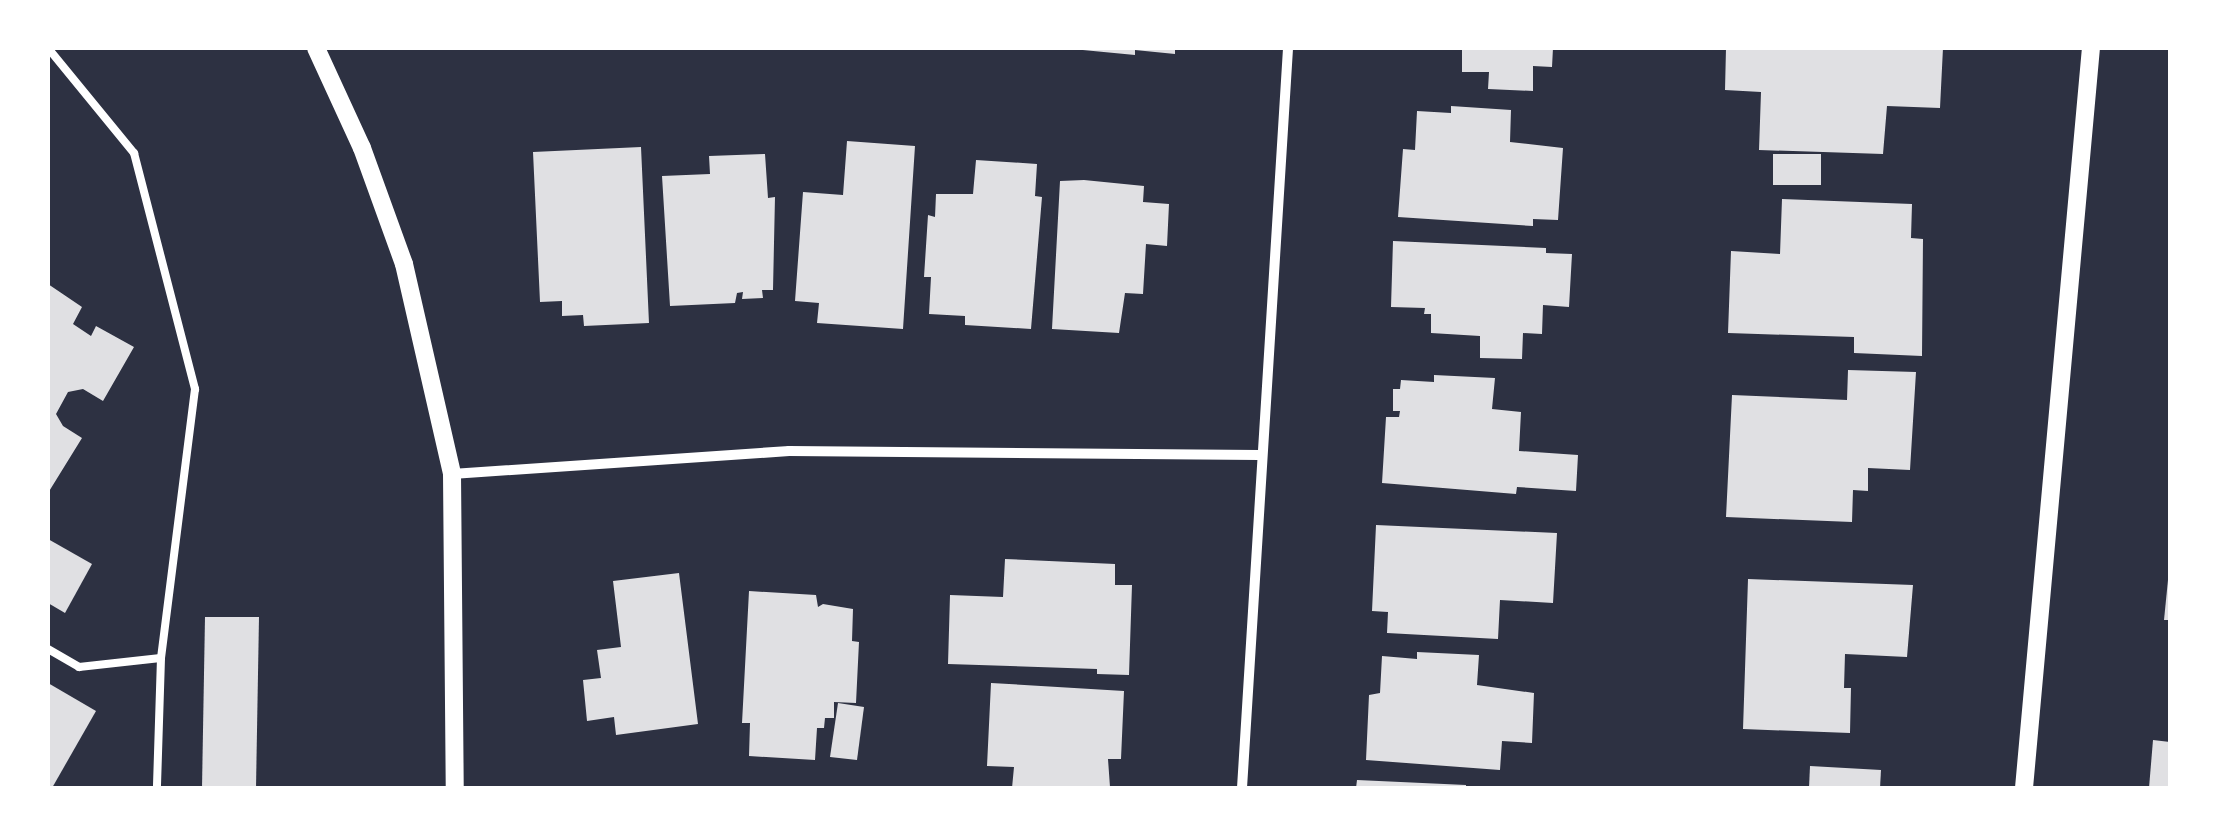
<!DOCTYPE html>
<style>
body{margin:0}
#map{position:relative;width:2218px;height:836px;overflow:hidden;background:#2d3142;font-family:"Fira Sans Condensed",sans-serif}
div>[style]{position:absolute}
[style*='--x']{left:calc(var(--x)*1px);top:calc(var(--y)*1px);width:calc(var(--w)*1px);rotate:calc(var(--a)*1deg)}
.building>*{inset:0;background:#e0e0e3}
.service>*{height:8px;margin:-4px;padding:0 4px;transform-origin:4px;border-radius:4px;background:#fff}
.minor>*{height:10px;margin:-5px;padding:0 5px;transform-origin:5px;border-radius:5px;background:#fff}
.tertiary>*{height:18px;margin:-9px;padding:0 9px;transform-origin:9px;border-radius:9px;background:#fff}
span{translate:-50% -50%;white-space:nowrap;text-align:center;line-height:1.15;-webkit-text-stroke:8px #fff;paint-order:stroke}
.frame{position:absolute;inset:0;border:50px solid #fff;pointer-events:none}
</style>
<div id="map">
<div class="building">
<i style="clip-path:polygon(1062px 48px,1175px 48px,1175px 54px,1135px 50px,1135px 55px)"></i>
<i style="clip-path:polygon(1462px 48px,1553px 48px,1552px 67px,1533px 66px,1533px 91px,1488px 89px,1489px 72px,1462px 72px)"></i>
<i style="clip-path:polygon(1726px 48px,1943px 48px,1940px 108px,1887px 106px,1883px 154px,1759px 150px,1761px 92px,1725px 90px)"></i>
<i style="clip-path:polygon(1451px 106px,1511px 110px,1510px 142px,1563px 148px,1558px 220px,1533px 219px,1533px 226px,1398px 217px,1403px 149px,1415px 150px,1417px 111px,1451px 113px)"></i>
<i style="clip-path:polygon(847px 141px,915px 146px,903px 329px,817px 323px,819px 303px,795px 301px,803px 192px,843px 195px)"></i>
<i style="clip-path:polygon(641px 147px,649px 323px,584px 326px,583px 315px,562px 316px,562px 301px,540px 302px,533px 152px)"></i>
<i style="clip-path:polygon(765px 154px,768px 198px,775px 197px,773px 290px,762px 290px,763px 298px,742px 299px,743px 292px,737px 293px,735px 303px,670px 306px,662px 176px,710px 174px,709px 156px)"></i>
<i style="clip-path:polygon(1773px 154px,1821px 154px,1821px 185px,1773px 185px)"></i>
<i style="clip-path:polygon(976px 160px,1037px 164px,1035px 196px,1042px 197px,1031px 329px,965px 325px,965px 316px,929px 314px,931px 277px,924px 277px,928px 215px,935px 217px,936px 194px,973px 194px)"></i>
<i style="clip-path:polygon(1084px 180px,1144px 186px,1143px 202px,1169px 204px,1167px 246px,1146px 244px,1143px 294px,1125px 293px,1119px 333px,1052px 329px,1060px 181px)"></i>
<i style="clip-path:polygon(1782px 199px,1912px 204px,1911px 238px,1923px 239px,1922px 356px,1854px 353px,1854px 337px,1728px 333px,1731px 251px,1780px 254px)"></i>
<i style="clip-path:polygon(1393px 241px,1546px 248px,1546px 253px,1572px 254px,1569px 307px,1543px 305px,1542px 334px,1523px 333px,1522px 359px,1480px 358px,1480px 336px,1431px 333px,1431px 314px,1424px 314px,1425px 308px,1391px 307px)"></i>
<i style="clip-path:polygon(48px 284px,82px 307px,73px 324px,91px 336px,96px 326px,134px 347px,103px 401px,83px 389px,68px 392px,56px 414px,63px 426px,82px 438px,48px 493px)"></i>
<i style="clip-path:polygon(1848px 370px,1916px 372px,1910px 470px,1868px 468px,1868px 491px,1853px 490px,1852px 522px,1726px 517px,1732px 395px,1847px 400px)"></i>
<i style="clip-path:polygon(1434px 375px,1495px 378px,1492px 409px,1521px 412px,1519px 451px,1578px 455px,1576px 491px,1517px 487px,1516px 494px,1382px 483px,1386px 417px,1399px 417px,1400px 411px,1393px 411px,1393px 389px,1400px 389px,1401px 380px,1434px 382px)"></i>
<i style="clip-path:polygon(1376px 525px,1557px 533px,1553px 603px,1500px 600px,1498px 639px,1387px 633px,1388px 612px,1372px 611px)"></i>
<i style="clip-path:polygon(48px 539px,92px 564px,65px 613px,48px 603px)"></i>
<i style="clip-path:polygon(1005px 559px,1115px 564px,1115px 585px,1132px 585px,1129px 675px,1097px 674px,1097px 669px,948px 664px,950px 595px,1003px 597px)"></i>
<i style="clip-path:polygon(679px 573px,698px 724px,616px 735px,614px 717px,587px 721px,583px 680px,601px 678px,597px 650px,621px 647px,613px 581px)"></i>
<i style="clip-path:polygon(1748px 579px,1913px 585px,1907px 657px,1845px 654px,1844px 688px,1851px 688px,1850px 733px,1743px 729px)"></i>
<i style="clip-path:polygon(2168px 580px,2170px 581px,2170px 620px,2164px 620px)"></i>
<i style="clip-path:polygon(749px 591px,816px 595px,818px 607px,823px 604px,853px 609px,852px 641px,859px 642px,856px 703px,834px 702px,834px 718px,825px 718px,824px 728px,817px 728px,815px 760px,749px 756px,750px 723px,742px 723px)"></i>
<i style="clip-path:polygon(205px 617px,259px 617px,256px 788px,202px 788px)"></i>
<i style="clip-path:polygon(1417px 652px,1479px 655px,1477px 685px,1534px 693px,1532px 743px,1502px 741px,1500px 770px,1366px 760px,1369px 695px,1380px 693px,1382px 656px,1417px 659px)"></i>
<i style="clip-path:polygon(48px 683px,96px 711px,52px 788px,48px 788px)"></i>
<i style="clip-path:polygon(991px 683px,1124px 691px,1121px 759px,1108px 759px,1110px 787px,1012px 788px,1014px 767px,987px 766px)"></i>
<i style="clip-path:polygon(838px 703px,864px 707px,857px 760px,830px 757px)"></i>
<i style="clip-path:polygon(2153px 740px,2170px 742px,2170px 788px,2149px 788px)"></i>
<i style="clip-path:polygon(1810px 766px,1881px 770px,1880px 788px,1809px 788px)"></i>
<i style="clip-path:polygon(1357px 780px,1466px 785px,1466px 788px,1356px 788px)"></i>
</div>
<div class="service">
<i style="--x:48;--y:48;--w:136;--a:50.7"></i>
<i style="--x:134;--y:153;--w:244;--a:75.5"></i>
<i style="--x:195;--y:389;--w:271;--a:97.2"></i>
<i style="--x:161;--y:658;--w:130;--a:91.8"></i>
<i style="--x:48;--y:649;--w:36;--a:30"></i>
<i style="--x:79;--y:667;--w:82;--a:-6.3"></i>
</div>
<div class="minor">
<i style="--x:452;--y:474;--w:338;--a:-3.9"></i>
<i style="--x:789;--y:451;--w:470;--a:0.5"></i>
<i style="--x:1242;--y:788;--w:741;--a:-86.44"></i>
</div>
<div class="tertiary">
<i style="--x:316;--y:48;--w:110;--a:65.3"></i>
<i style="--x:362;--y:148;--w:123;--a:70.1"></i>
<i style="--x:404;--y:264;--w:215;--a:77.1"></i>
<i style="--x:452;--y:474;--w:314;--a:89.5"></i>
<i style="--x:2024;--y:788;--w:743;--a:-84.83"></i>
</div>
<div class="frame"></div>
</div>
